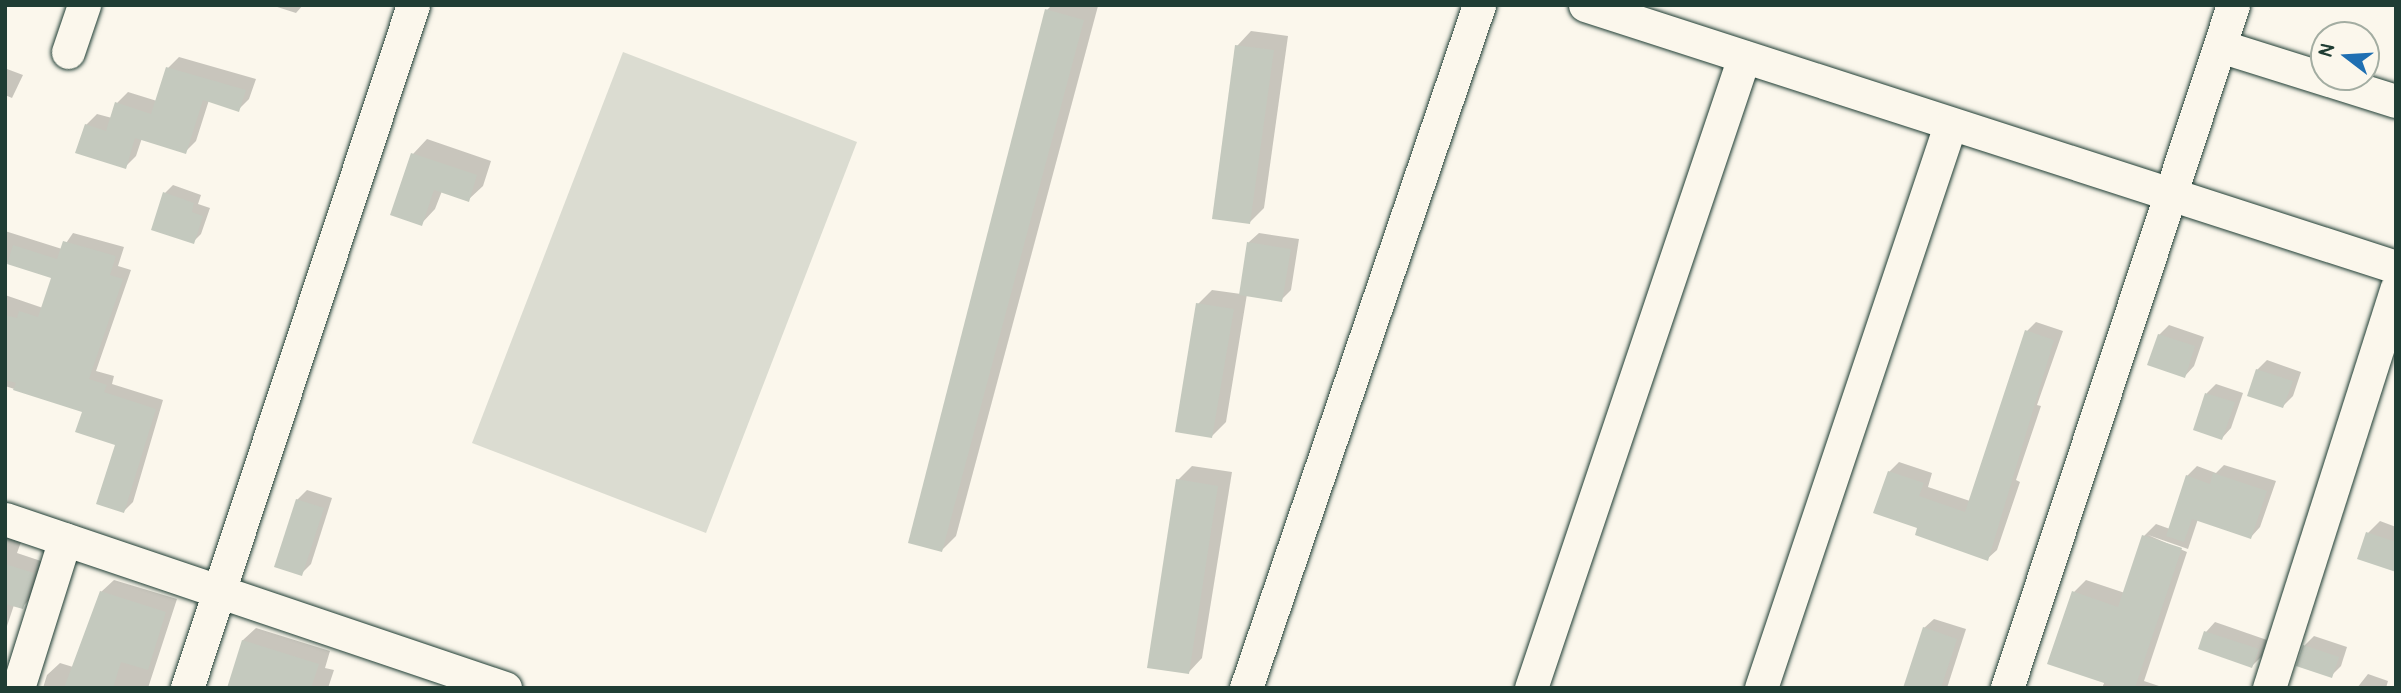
<!DOCTYPE html>
<style>
body{margin:0}
#map{position:relative;width:2401px;height:693px;overflow:hidden;background:#fbf7ec;font-family:Pangolin,sans-serif}
div>[style]{position:absolute}
[style*='--x']{left:calc(var(--x)*1px);top:calc(var(--y)*1px);width:calc(var(--w)*1px);rotate:calc(var(--a)*1deg)}
.green>*{inset:0;background:#dbdcd1}
.shadow>*{inset:0;background:#0003}
.building>*{inset:0;background:#c4c9be}
.roads{filter:drop-shadow(0 0 2px #1f3d34) drop-shadow(0 0 2px #1f3d34)}
.minor>*{height:33px;margin:-16.5px;padding:0 16.5px;transform-origin:16.5px;border-radius:16.5px;background:#fbf7ec}
span{translate:-50% -50%;white-space:nowrap;text-align:center;line-height:1.15;-webkit-text-stroke:7px #fbf7ec;paint-order:stroke}
.frame{position:absolute;inset:0;border:7px solid #1f3d34;pointer-events:none}
.north{position:absolute;left:2310px;top:21px;width:70px;height:70px;box-sizing:border-box;background:#fbf7ec;border:2px solid #a3ada2;border-radius:50%;rotate:287deg;font-size:19px;font-weight:700;line-height:28px;text-align:center;color:#1f3d34}
.north::after{content:'';display:block;margin:auto;width:24px;height:32px;background:#1f6fb2;clip-path:polygon(50% 0,100% 100%,50% 72%,0 100%)}
</style>
<div id="map">
<div class="green">
<i style="clip-path:polygon(623px 52px,857px 142px,706px 533px,472px 443px)"></i>
</div>
<div class="shadow">
<i style="clip-path:polygon(271px 5px,303px 5px,296px 13px)"></i>
<i style="clip-path:polygon(1052px 5px,1098px 6px,956px 536px,942px 550px,1047px 10px)"></i>
<i style="clip-path:polygon(1251px 31px,1288px 36px,1264px 208px,1250px 222px,1237px 46px)"></i>
<i style="clip-path:polygon(179px 57px,256px 79px,249px 99px,238px 110px,209px 100px,196px 141px,185px 152px,142px 138px,136px 156px,125px 167px,86px 125px,97px 114px,112px 118px,117px 103px,128px 92px,157px 101px,168px 68px)"></i>
<i style="clip-path:polygon(7px 69px,23px 75px,12px 98px,5px 95px)"></i>
<i style="clip-path:polygon(427px 139px,491px 161px,483px 186px,468px 200px,442px 191px,435px 209px,421px 224px,413px 154px)"></i>
<i style="clip-path:polygon(173px 185px,201px 195px,198px 204px,210px 208px,201px 234px,193px 242px,165px 193px)"></i>
<i style="clip-path:polygon(5px 231px,62px 249px,73px 233px,124px 247px,118px 266px,131px 270px,96px 371px,114px 376px,112px 384px,163px 400px,133px 502px,124px 511px,118px 444px,84px 411px,5px 386px,5px 295px,43px 308px,53px 277px,5px 262px)"></i>
<i style="clip-path:polygon(1259px 233px,1299px 239px,1291px 290px,1281px 300px,1247px 294px,1226px 422px,1212px 436px,1198px 304px,1212px 290px,1241px 294px,1249px 242px)"></i>
<i style="clip-path:polygon(2036px 322px,2063px 331px,2037px 405px,2041px 406px,2016px 480px,2020px 482px,1997px 550px,1987px 559px,1919px 527px,1889px 472px,1899px 462px,1932px 473px,1928px 487px,1970px 501px,2027px 331px)"></i>
<i style="clip-path:polygon(2169px 325px,2204px 337px,2194px 366px,2185px 376px,2159px 335px)"></i>
<i style="clip-path:polygon(2267px 360px,2301px 372px,2293px 396px,2283px 406px,2257px 370px)"></i>
<i style="clip-path:polygon(2216px 384px,2243px 393px,2231px 428px,2222px 438px,2195px 429px,2207px 393px)"></i>
<i style="clip-path:polygon(2224px 465px,2276px 481px,2260px 527px,2251px 537px,2198px 519px,2188px 549px,2148px 535px,2187px 552px,2144px 681px,2165px 688px,2102px 688px,2105px 681px,2074px 592px,2086px 580px,2125px 593px,2144px 536px,2156px 524px,2170px 529px,2187px 476px,2197px 466px,2216px 473px)"></i>
<i style="clip-path:polygon(1192px 466px,1232px 472px,1202px 658px,1188px 673px,1178px 480px)"></i>
<i style="clip-path:polygon(307px 490px,332px 498px,311px 564px,301px 574px,297px 500px)"></i>
<i style="clip-path:polygon(2380px 521px,2396px 527px,2396px 570px,2368px 533px)"></i>
<i style="clip-path:polygon(5px 537px,21px 542px,17px 553px,44px 562px,33px 596px,22px 607px,14px 605px,5px 632px)"></i>
<i style="clip-path:polygon(114px 580px,177px 599px,148px 688px,43px 688px,47px 675px,60px 663px,73px 667px,101px 592px)"></i>
<i style="clip-path:polygon(1934px 619px,1966px 629px,1947px 688px,1905px 688px,1924px 628px)"></i>
<i style="clip-path:polygon(2215px 622px,2267px 640px,2262px 656px,2252px 666px,2206px 632px)"></i>
<i style="clip-path:polygon(256px 628px,330px 651px,325px 668px,334px 670px,328px 688px,228px 688px,243px 640px)"></i>
<i style="clip-path:polygon(2314px 636px,2347px 647px,2341px 666px,2331px 676px,2299px 664px,2305px 645px)"></i>
<i style="clip-path:polygon(2368px 674px,2388px 681px,2386px 688px,2357px 688px)"></i>
</div>
<div class="building">
<i style="clip-path:polygon(1045px 9px,1084px 20px,942px 552px,908px 543px)"></i>
<i style="clip-path:polygon(1235px 45px,1274px 50px,1250px 224px,1212px 219px)"></i>
<i style="clip-path:polygon(166px 67px,246px 90px,239px 112px,203px 100px,186px 154px,135px 138px,126px 169px,75px 153px,85px 124px,106px 131px,115px 102px,151px 114px)"></i>
<i style="clip-path:polygon(411px 153px,477px 175px,469px 202px,434px 190px,422px 226px,390px 215px)"></i>
<i style="clip-path:polygon(163px 192px,194px 203px,192px 212px,203px 216px,194px 244px,151px 230px)"></i>
<i style="clip-path:polygon(63px 241px,116px 256px,110px 275px,123px 279px,89px 379px,107px 385px,104px 392px,156px 409px,124px 513px,96px 504px,115px 445px,75px 432px,82px 412px,13px 390px,16px 383px,5px 380px,5px 315px,17px 318px,19px 311px,38px 317px,51px 278px,7px 264px,13px 245px,57px 259px)"></i>
<i style="clip-path:polygon(1247px 242px,1291px 249px,1282px 302px,1239px 295px)"></i>
<i style="clip-path:polygon(1196px 303px,1234px 309px,1212px 438px,1175px 432px)"></i>
<i style="clip-path:polygon(2025px 330px,2054px 340px,1988px 561px,1915px 535px,1917px 528px,1873px 513px,1888px 471px,1924px 483px,1919px 496px,1965px 512px)"></i>
<i style="clip-path:polygon(2158px 334px,2195px 346px,2185px 378px,2147px 365px)"></i>
<i style="clip-path:polygon(2256px 369px,2293px 381px,2283px 408px,2247px 396px)"></i>
<i style="clip-path:polygon(2205px 393px,2235px 402px,2222px 440px,2193px 430px)"></i>
<i style="clip-path:polygon(2213px 473px,2267px 491px,2251px 539px,2192px 519px,2184px 542px,2166px 536px,2186px 475px,2210px 484px)"></i>
<i style="clip-path:polygon(1176px 479px,1218px 486px,1189px 674px,1147px 668px)"></i>
<i style="clip-path:polygon(296px 499px,324px 508px,302px 576px,274px 567px)"></i>
<i style="clip-path:polygon(2366px 532px,2396px 542px,2396px 572px,2357px 559px)"></i>
<i style="clip-path:polygon(2142px 535px,2182px 548px,2135px 688px,2119px 688px,2047px 664px,2072px 591px,2118px 607px)"></i>
<i style="clip-path:polygon(5px 564px,34px 573px,23px 609px,5px 604px)"></i>
<i style="clip-path:polygon(100px 591px,166px 612px,148px 670px,121px 662px,113px 688px,64px 688px)"></i>
<i style="clip-path:polygon(1923px 627px,1957px 639px,1941px 688px,1903px 688px)"></i>
<i style="clip-path:polygon(2204px 631px,2259px 649px,2252px 668px,2198px 649px)"></i>
<i style="clip-path:polygon(242px 640px,319px 664px,311px 688px,227px 688px)"></i>
<i style="clip-path:polygon(2303px 645px,2339px 657px,2332px 678px,2296px 666px)"></i>
</div>
<div class="roads">
<div class="minor">
<i style="--x:1585;--y:5;--w:852;--a:17.9"></i>
<i style="--x:2220;--y:46;--w:184;--a:17.4"></i>
<i style="--x:68;--y:52;--w:50;--a:-71.2"></i>
<i style="--x:5;--y:519;--w:528;--a:18.68"></i>
<i style="--x:18;--y:688;--w:156;--a:-72.5"></i>
<i style="--x:187;--y:688;--w:719;--a:-71.69"></i>
<i style="--x:1246;--y:688;--w:722;--a:-71.16"></i>
<i style="--x:1531;--y:688;--w:666;--a:-71.35"></i>
<i style="--x:1761;--y:688;--w:594;--a:-71.44"></i>
<i style="--x:2007;--y:688;--w:719;--a:-71.69"></i>
<i style="--x:2269;--y:688;--w:419;--a:-72.3"></i>
</div>
</div>
<div class="frame"></div>
<div class="north">N</div>
</div>
